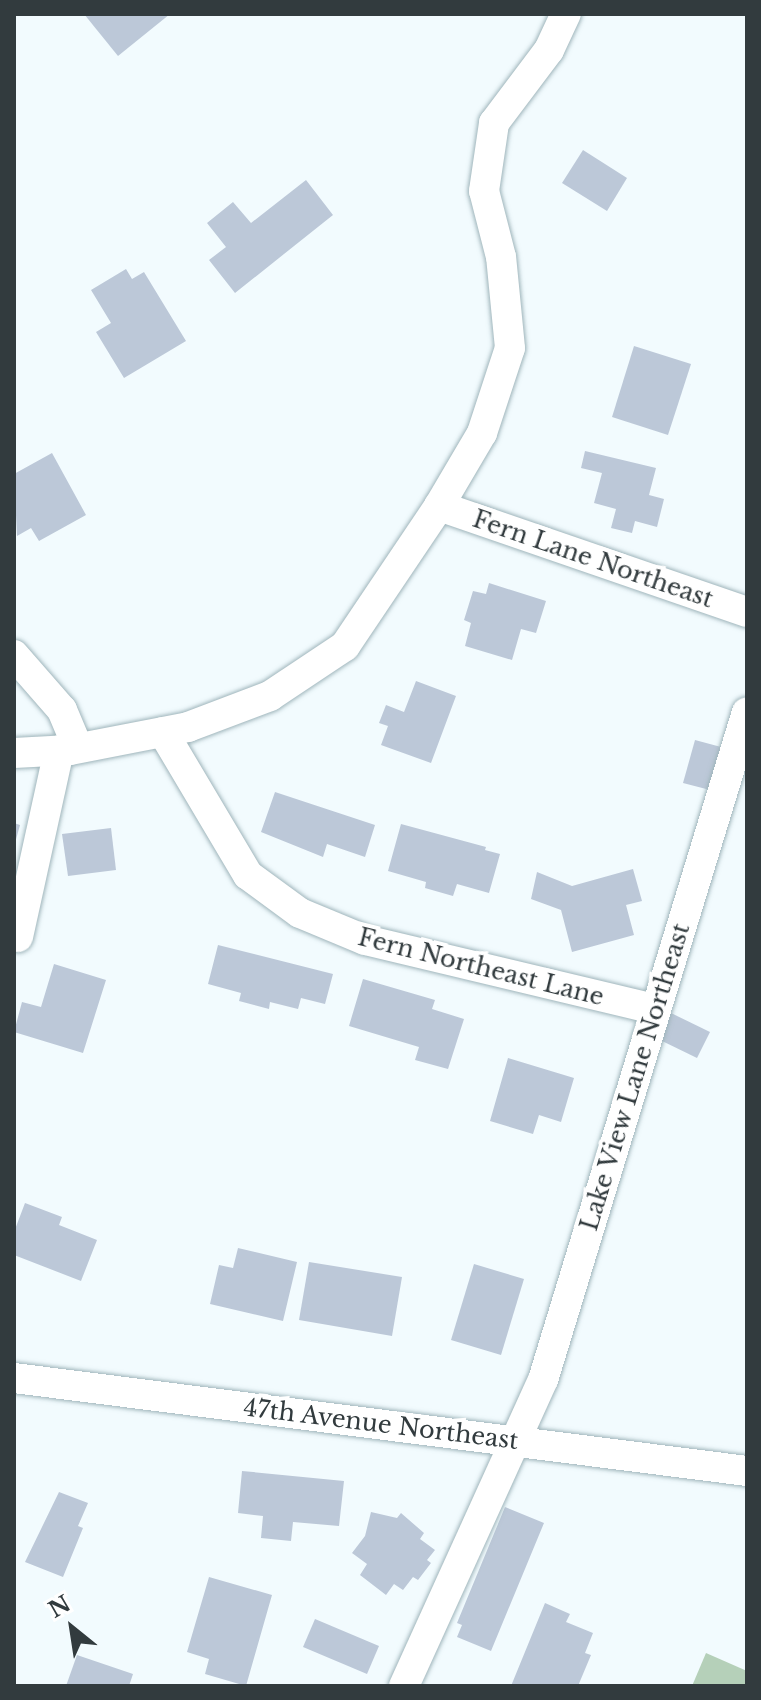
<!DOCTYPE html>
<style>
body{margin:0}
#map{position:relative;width:761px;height:1700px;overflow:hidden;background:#f2fbfe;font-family:"Libre Baskerville",serif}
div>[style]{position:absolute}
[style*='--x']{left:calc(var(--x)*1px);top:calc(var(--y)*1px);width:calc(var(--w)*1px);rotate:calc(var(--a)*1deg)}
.green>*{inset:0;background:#b5d0b9}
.building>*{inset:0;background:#bcc8d8}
.roads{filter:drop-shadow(0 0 2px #9fb5bb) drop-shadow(0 0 2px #9fb5bb)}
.minor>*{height:30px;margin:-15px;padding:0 15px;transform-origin:15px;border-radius:15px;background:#fff}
span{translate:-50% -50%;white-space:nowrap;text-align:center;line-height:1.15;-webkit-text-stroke:8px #fff;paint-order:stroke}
.street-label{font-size:24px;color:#323b3e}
.frame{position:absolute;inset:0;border:16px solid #323b3e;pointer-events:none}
.north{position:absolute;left:32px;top:1588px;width:80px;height:80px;-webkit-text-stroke:6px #fff;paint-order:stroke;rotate:330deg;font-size:22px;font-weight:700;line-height:32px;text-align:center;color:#323b3e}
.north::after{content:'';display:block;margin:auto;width:28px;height:36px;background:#323b3e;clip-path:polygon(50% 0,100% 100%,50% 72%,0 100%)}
</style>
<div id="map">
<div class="green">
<i style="clip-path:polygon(706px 1653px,747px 1671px,745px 1686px,692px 1686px)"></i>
</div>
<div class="building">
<i style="clip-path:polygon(84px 14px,170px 14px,118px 56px)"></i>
<i style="clip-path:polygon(583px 150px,627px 178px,607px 211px,562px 183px)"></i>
<i style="clip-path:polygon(306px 180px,333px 215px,235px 293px,209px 260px,226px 247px,207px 223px,233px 202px,251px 223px)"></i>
<i style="clip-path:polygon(126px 269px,132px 279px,144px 272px,186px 341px,124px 378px,96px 332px,111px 323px,91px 290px)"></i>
<i style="clip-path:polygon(634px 346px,691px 364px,668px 435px,612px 417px)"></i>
<i style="clip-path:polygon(585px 451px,656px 468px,649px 495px,664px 499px,657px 527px,635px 521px,632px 533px,611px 528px,616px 509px,594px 503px,602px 473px,581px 468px)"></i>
<i style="clip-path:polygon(52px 453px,86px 515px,39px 541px,31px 528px,17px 536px,14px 474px)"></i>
<i style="clip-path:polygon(489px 583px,546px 601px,536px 633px,521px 629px,512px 660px,465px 646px,471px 623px,464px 620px,473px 591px,486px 594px)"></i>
<i style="clip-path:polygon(416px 681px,456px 696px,431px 763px,381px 745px,388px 726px,379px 723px,386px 705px,404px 712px)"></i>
<i style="clip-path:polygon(695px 740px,721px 747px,710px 790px,683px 783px)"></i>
<i style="clip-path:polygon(275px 792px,375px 825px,365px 857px,327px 844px,323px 857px,261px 832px)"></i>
<i style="clip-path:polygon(14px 823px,20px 825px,15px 843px,14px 843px)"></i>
<i style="clip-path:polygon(401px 824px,486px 847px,485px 850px,500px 854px,489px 893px,457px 884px,453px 896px,425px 888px,426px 882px,388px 871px)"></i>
<i style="clip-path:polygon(111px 828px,116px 870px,68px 876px,62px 834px)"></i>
<i style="clip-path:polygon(633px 869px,642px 901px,626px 905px,634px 935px,572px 952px,561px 910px,531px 899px,537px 872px,572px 886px)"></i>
<i style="clip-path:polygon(218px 945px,333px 974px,325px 1004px,301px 998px,298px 1009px,270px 1002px,269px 1009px,239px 1001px,241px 993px,208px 984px)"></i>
<i style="clip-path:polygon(54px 964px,106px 980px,83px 1053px,14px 1032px,22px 1002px,41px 1007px)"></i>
<i style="clip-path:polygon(363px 979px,435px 1000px,432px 1009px,464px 1019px,448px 1069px,415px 1060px,419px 1047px,349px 1026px)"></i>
<i style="clip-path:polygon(671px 1013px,710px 1032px,697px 1058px,658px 1039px)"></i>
<i style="clip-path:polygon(508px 1058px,574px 1078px,561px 1122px,539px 1115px,533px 1134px,490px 1121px)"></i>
<i style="clip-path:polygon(25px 1203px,62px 1217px,59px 1225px,97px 1240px,81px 1281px,14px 1255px,14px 1232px)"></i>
<i style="clip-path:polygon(238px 1248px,297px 1262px,283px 1321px,210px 1304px,219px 1265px,233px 1268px)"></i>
<i style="clip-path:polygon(309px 1262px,402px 1277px,392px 1336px,299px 1320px)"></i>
<i style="clip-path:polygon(474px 1264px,524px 1279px,501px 1355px,451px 1340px)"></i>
<i style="clip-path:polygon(242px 1471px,344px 1481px,339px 1526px,293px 1522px,291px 1541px,261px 1538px,263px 1516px,238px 1513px)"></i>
<i style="clip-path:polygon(59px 1492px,88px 1503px,78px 1526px,83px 1528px,63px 1577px,25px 1562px)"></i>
<i style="clip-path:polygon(505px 1507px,544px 1523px,491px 1651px,457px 1637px,462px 1625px,457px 1623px)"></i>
<i style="clip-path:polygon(371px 1512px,397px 1518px,401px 1513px,424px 1533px,420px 1539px,435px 1550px,427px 1560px,431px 1563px,418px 1580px,413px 1577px,403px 1590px,394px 1584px,386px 1595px,360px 1575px,367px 1564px,352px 1553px,365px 1536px)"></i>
<i style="clip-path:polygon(209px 1577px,272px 1595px,246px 1686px,205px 1674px,209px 1659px,187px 1652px)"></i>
<i style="clip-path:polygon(545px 1603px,570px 1614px,566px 1622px,593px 1633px,585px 1653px,591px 1655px,578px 1686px,511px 1686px)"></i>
<i style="clip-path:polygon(315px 1619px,379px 1646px,367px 1674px,303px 1647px)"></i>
<i style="clip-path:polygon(77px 1655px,133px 1674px,129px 1686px,66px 1686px)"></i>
</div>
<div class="roads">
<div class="minor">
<i style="--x:439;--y:506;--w:326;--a:19"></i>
<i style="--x:14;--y:655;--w:73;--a:48.9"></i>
<i style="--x:62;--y:710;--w:41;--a:67.2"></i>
<i style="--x:163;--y:732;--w:166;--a:59.3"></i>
<i style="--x:248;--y:875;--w:64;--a:36.2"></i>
<i style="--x:300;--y:913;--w:70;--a:22.6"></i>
<i style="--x:365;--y:940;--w:298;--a:13.4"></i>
<i style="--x:14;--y:753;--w:56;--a:-3.1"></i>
<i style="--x:70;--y:750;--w:120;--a:-11"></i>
<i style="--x:188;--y:727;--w:88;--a:-20.7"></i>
<i style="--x:270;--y:696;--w:90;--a:-33.7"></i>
<i style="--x:345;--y:646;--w:169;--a:-56.1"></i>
<i style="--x:439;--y:506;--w:85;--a:-59.5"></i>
<i style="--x:482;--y:433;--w:89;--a:-71.8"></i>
<i style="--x:510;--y:348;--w:91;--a:-95.6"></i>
<i style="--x:501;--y:257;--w:68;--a:-104.4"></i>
<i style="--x:484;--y:191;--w:69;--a:-81.6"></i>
<i style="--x:494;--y:123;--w:91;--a:-53"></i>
<i style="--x:549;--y:50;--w:40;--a:-65"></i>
<i style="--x:18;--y:937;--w:191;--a:-77.6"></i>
<i style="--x:14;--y:1378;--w:739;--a:7.23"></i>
<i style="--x:404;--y:1686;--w:336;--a:-65.6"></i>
<i style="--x:543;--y:1380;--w:698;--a:-73.02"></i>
</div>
</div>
<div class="street-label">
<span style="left:593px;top:559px;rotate:19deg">Fern Lane Northeast</span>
<span style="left:481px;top:967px;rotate:14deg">Fern Northeast Lane</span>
<span style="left:635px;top:1077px;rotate:-73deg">Lake View Lane Northeast</span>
<span style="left:381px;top:1424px;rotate:7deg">47th Avenue Northeast</span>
</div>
<div class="frame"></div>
<div class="north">N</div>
</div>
